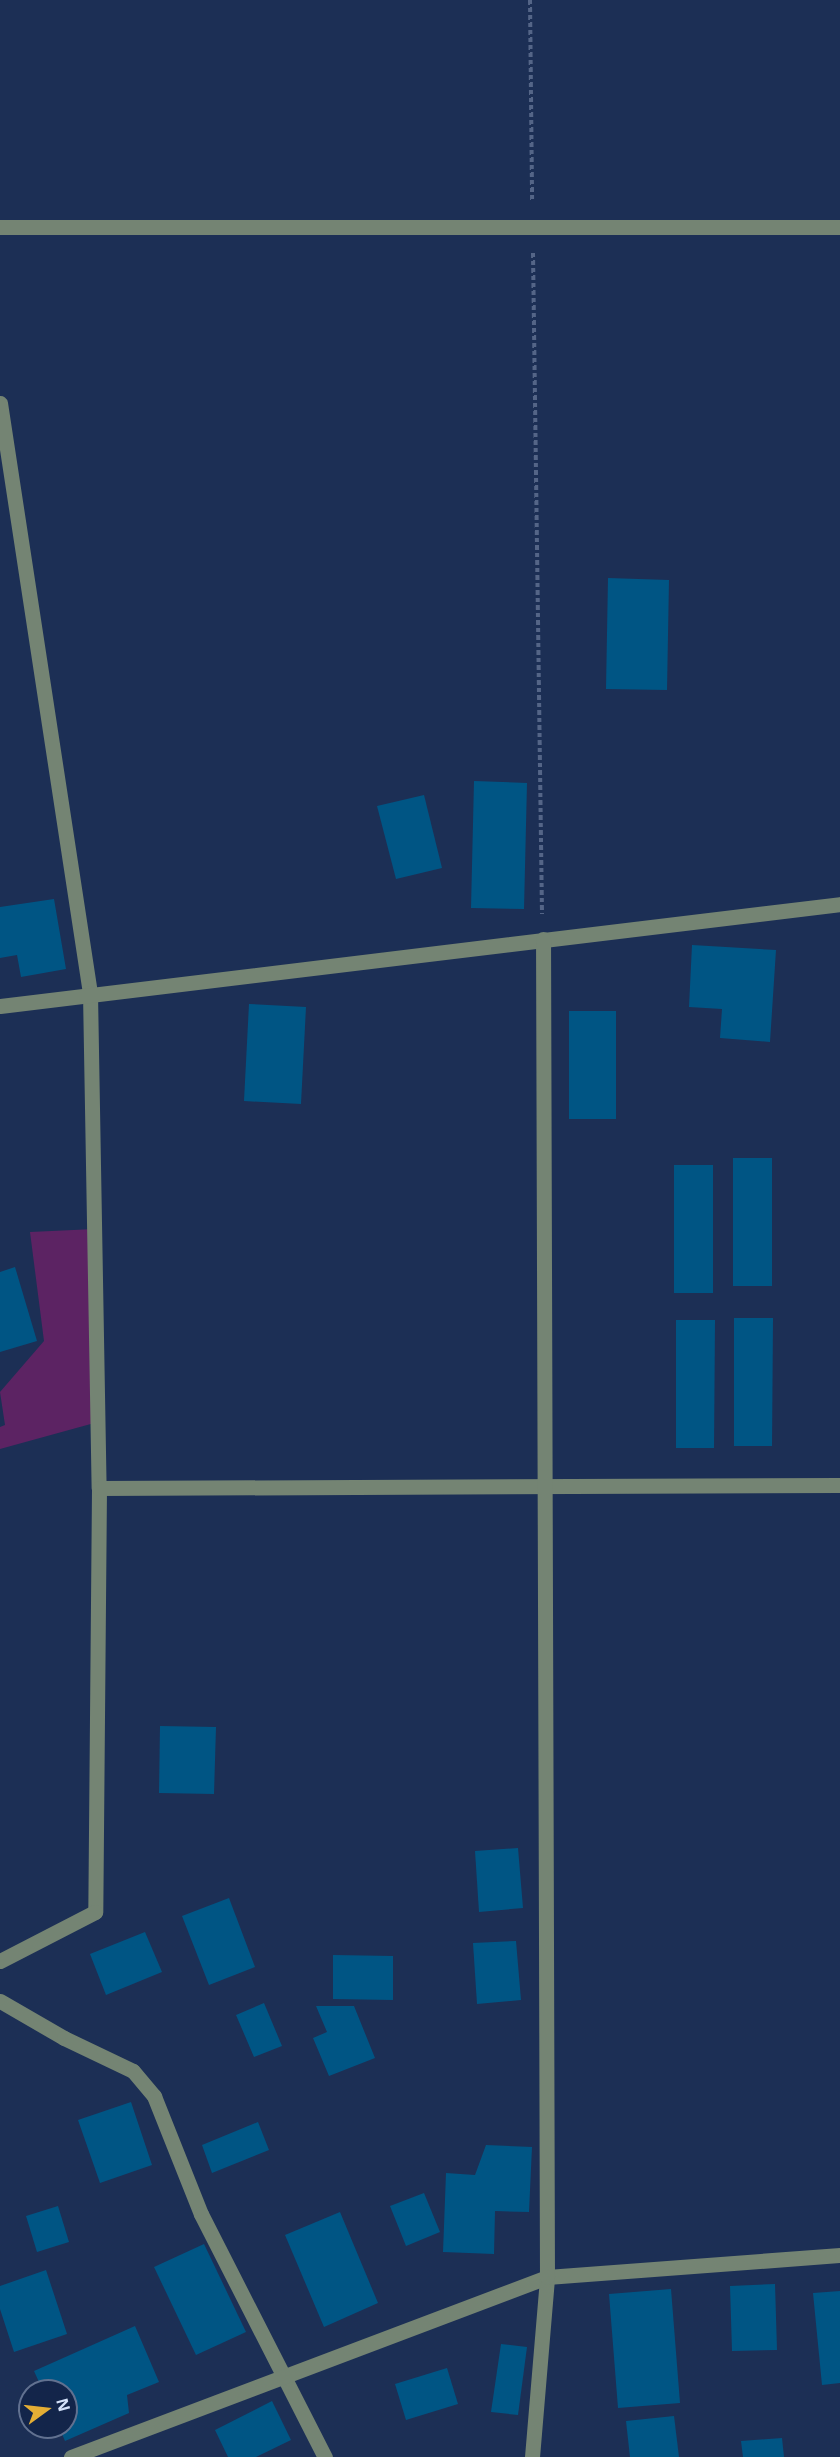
<!DOCTYPE html>
<style>
body{margin:0}
#map{position:relative;width:840px;height:2457px;overflow:hidden;background:#1c2f55;font-family:"Noto Sans",sans-serif}
div>[style]{position:absolute}
[style*='--x']{left:calc(var(--x)*1px);top:calc(var(--y)*1px);width:calc(var(--w)*1px);rotate:calc(var(--a)*1deg)}
.green>*{inset:0;background:#5c2363}
.building>*{inset:0;background:#005584}
.path>*{height:4px;margin-top:-2px;transform-origin:0;background:repeating-linear-gradient(90deg,#546587 0 4.5px,transparent 0 7.5px)}
.minor>*{height:15px;margin:-7.5px;padding:0 7.5px;transform-origin:7.5px;border-radius:7.5px;background:#748473}
span{translate:-50% -50%;white-space:nowrap;text-align:center;line-height:1.15;-webkit-text-stroke:4.5px #13254a;paint-order:stroke}
.north{position:absolute;left:18px;top:2379px;width:60px;height:60px;box-sizing:border-box;background:#13254a;border:2px solid #617190;border-radius:50%;rotate:75deg;font-size:16px;font-weight:700;line-height:24px;text-align:center;color:#d5e2fa}
.north::after{content:'';display:block;margin:auto;width:21px;height:27px;background:#e4ae35;clip-path:polygon(50% 0,100% 100%,50% 72%,0 100%)}
</style>
<div id="map">
<div class="green">
<i style="clip-path:polygon(95px 1229px,98px 1422px,0 1449px,0 1427px,5px 1425px,0 1392px,44px 1341px,30px 1232px)"></i>
</div>
<div class="building">
<i style="clip-path:polygon(608px 578px,669px 580px,667px 690px,606px 689px)"></i>
<i style="clip-path:polygon(474px 781px,527px 783px,524px 909px,471px 908px)"></i>
<i style="clip-path:polygon(424px 795px,442px 868px,396px 879px,377px 806px)"></i>
<i style="clip-path:polygon(54px 899px,66px 969px,21px 977px,17px 955px,0 958px,0 907px)"></i>
<i style="clip-path:polygon(692px 945px,776px 950px,770px 1042px,720px 1038px,722px 1009px,689px 1007px)"></i>
<i style="clip-path:polygon(249px 1004px,306px 1007px,301px 1104px,244px 1101px)"></i>
<i style="clip-path:polygon(569px 1011px,616px 1011px,616px 1119px,569px 1119px)"></i>
<i style="clip-path:polygon(733px 1158px,772px 1158px,772px 1286px,733px 1286px)"></i>
<i style="clip-path:polygon(674px 1165px,713px 1165px,713px 1293px,674px 1293px)"></i>
<i style="clip-path:polygon(15px 1267px,37px 1341px,0 1352px,0 1272px)"></i>
<i style="clip-path:polygon(734px 1318px,773px 1318px,772px 1446px,734px 1446px)"></i>
<i style="clip-path:polygon(676px 1320px,715px 1320px,714px 1448px,676px 1448px)"></i>
<i style="clip-path:polygon(160px 1726px,216px 1727px,214px 1794px,159px 1793px)"></i>
<i style="clip-path:polygon(518px 1848px,523px 1908px,479px 1912px,475px 1851px)"></i>
<i style="clip-path:polygon(229px 1898px,255px 1967px,209px 1985px,182px 1916px)"></i>
<i style="clip-path:polygon(145px 1932px,162px 1972px,106px 1995px,90px 1954px)"></i>
<i style="clip-path:polygon(516px 1941px,521px 2000px,477px 2004px,473px 1943px)"></i>
<i style="clip-path:polygon(333px 1955px,393px 1956px,393px 2000px,333px 1999px)"></i>
<i style="clip-path:polygon(264px 2003px,282px 2046px,254px 2057px,236px 2015px)"></i>
<i style="clip-path:polygon(316px 2006px,354px 2006px,375px 2058px,329px 2076px,313px 2038px,327px 2032px)"></i>
<i style="clip-path:polygon(131px 2102px,152px 2165px,100px 2183px,78px 2120px)"></i>
<i style="clip-path:polygon(258px 2122px,269px 2150px,212px 2173px,202px 2145px)"></i>
<i style="clip-path:polygon(486px 2145px,532px 2147px,529px 2212px,495px 2211px,494px 2254px,443px 2252px,446px 2173px,475px 2175px)"></i>
<i style="clip-path:polygon(424px 2193px,440px 2232px,406px 2246px,390px 2206px)"></i>
<i style="clip-path:polygon(58px 2206px,69px 2242px,37px 2252px,26px 2216px)"></i>
<i style="clip-path:polygon(340px 2212px,378px 2303px,324px 2327px,285px 2235px)"></i>
<i style="clip-path:polygon(204px 2244px,246px 2332px,196px 2355px,154px 2267px)"></i>
<i style="clip-path:polygon(46px 2270px,67px 2334px,14px 2352px,0 2309px,0 2286px)"></i>
<i style="clip-path:polygon(775px 2284px,777px 2350px,732px 2351px,730px 2286px)"></i>
<i style="clip-path:polygon(671px 2289px,680px 2403px,618px 2408px,609px 2294px)"></i>
<i style="clip-path:polygon(840px 2291px,840px 2383px,822px 2385px,813px 2293px)"></i>
<i style="clip-path:polygon(135px 2326px,159px 2382px,127px 2395px,129px 2413px,65px 2441px,59px 2427px,66px 2427px,66px 2391px,43px 2391px,34px 2371px)"></i>
<i style="clip-path:polygon(501px 2344px,527px 2347px,518px 2415px,491px 2412px)"></i>
<i style="clip-path:polygon(447px 2368px,458px 2404px,406px 2420px,395px 2384px)"></i>
<i style="clip-path:polygon(272px 2401px,291px 2440px,256px 2457px,228px 2457px,215px 2430px)"></i>
<i style="clip-path:polygon(674px 2416px,679px 2457px,630px 2457px,626px 2421px)"></i>
<i style="clip-path:polygon(782px 2438px,784px 2457px,743px 2457px,741px 2441px)"></i>
</div>
<div class="path">
<i style="--x:530;--y:0;--w:200;--a:89.4"></i>
<i style="--x:533;--y:253;--w:661;--a:89.22"></i>
</div>
<div class="minor">
<i style="--x:0;--y:227;--w:840;--a:0"></i>
<i style="--x:0;--y:403;--w:597;--a:81.33"></i>
<i style="--x:90;--y:993;--w:495;--a:89"></i>
<i style="--x:99;--y:1488;--w:424;--a:90.5"></i>
<i style="--x:95;--y:1912;--w:107;--a:152.7"></i>
<i style="--x:0;--y:1006;--w:846;--a:-6.92"></i>
<i style="--x:99;--y:1488;--w:741;--a:-0.23"></i>
<i style="--x:0;--y:2001;--w:74;--a:30"></i>
<i style="--x:64;--y:2038;--w:76;--a:25.6"></i>
<i style="--x:133;--y:2071;--w:33;--a:50"></i>
<i style="--x:154;--y:2096;--w:127;--a:68.3"></i>
<i style="--x:201;--y:2214;--w:273;--a:63"></i>
<i style="--x:71;--y:2457;--w:509;--a:-20.71"></i>
<i style="--x:547;--y:2277;--w:294;--a:-4.3"></i>
<i style="--x:532;--y:2457;--w:181;--a:-85.2"></i>
<i style="--x:547;--y:2277;--w:1338;--a:-90.17"></i>
</div>
<div class="north">N</div>
</div>
